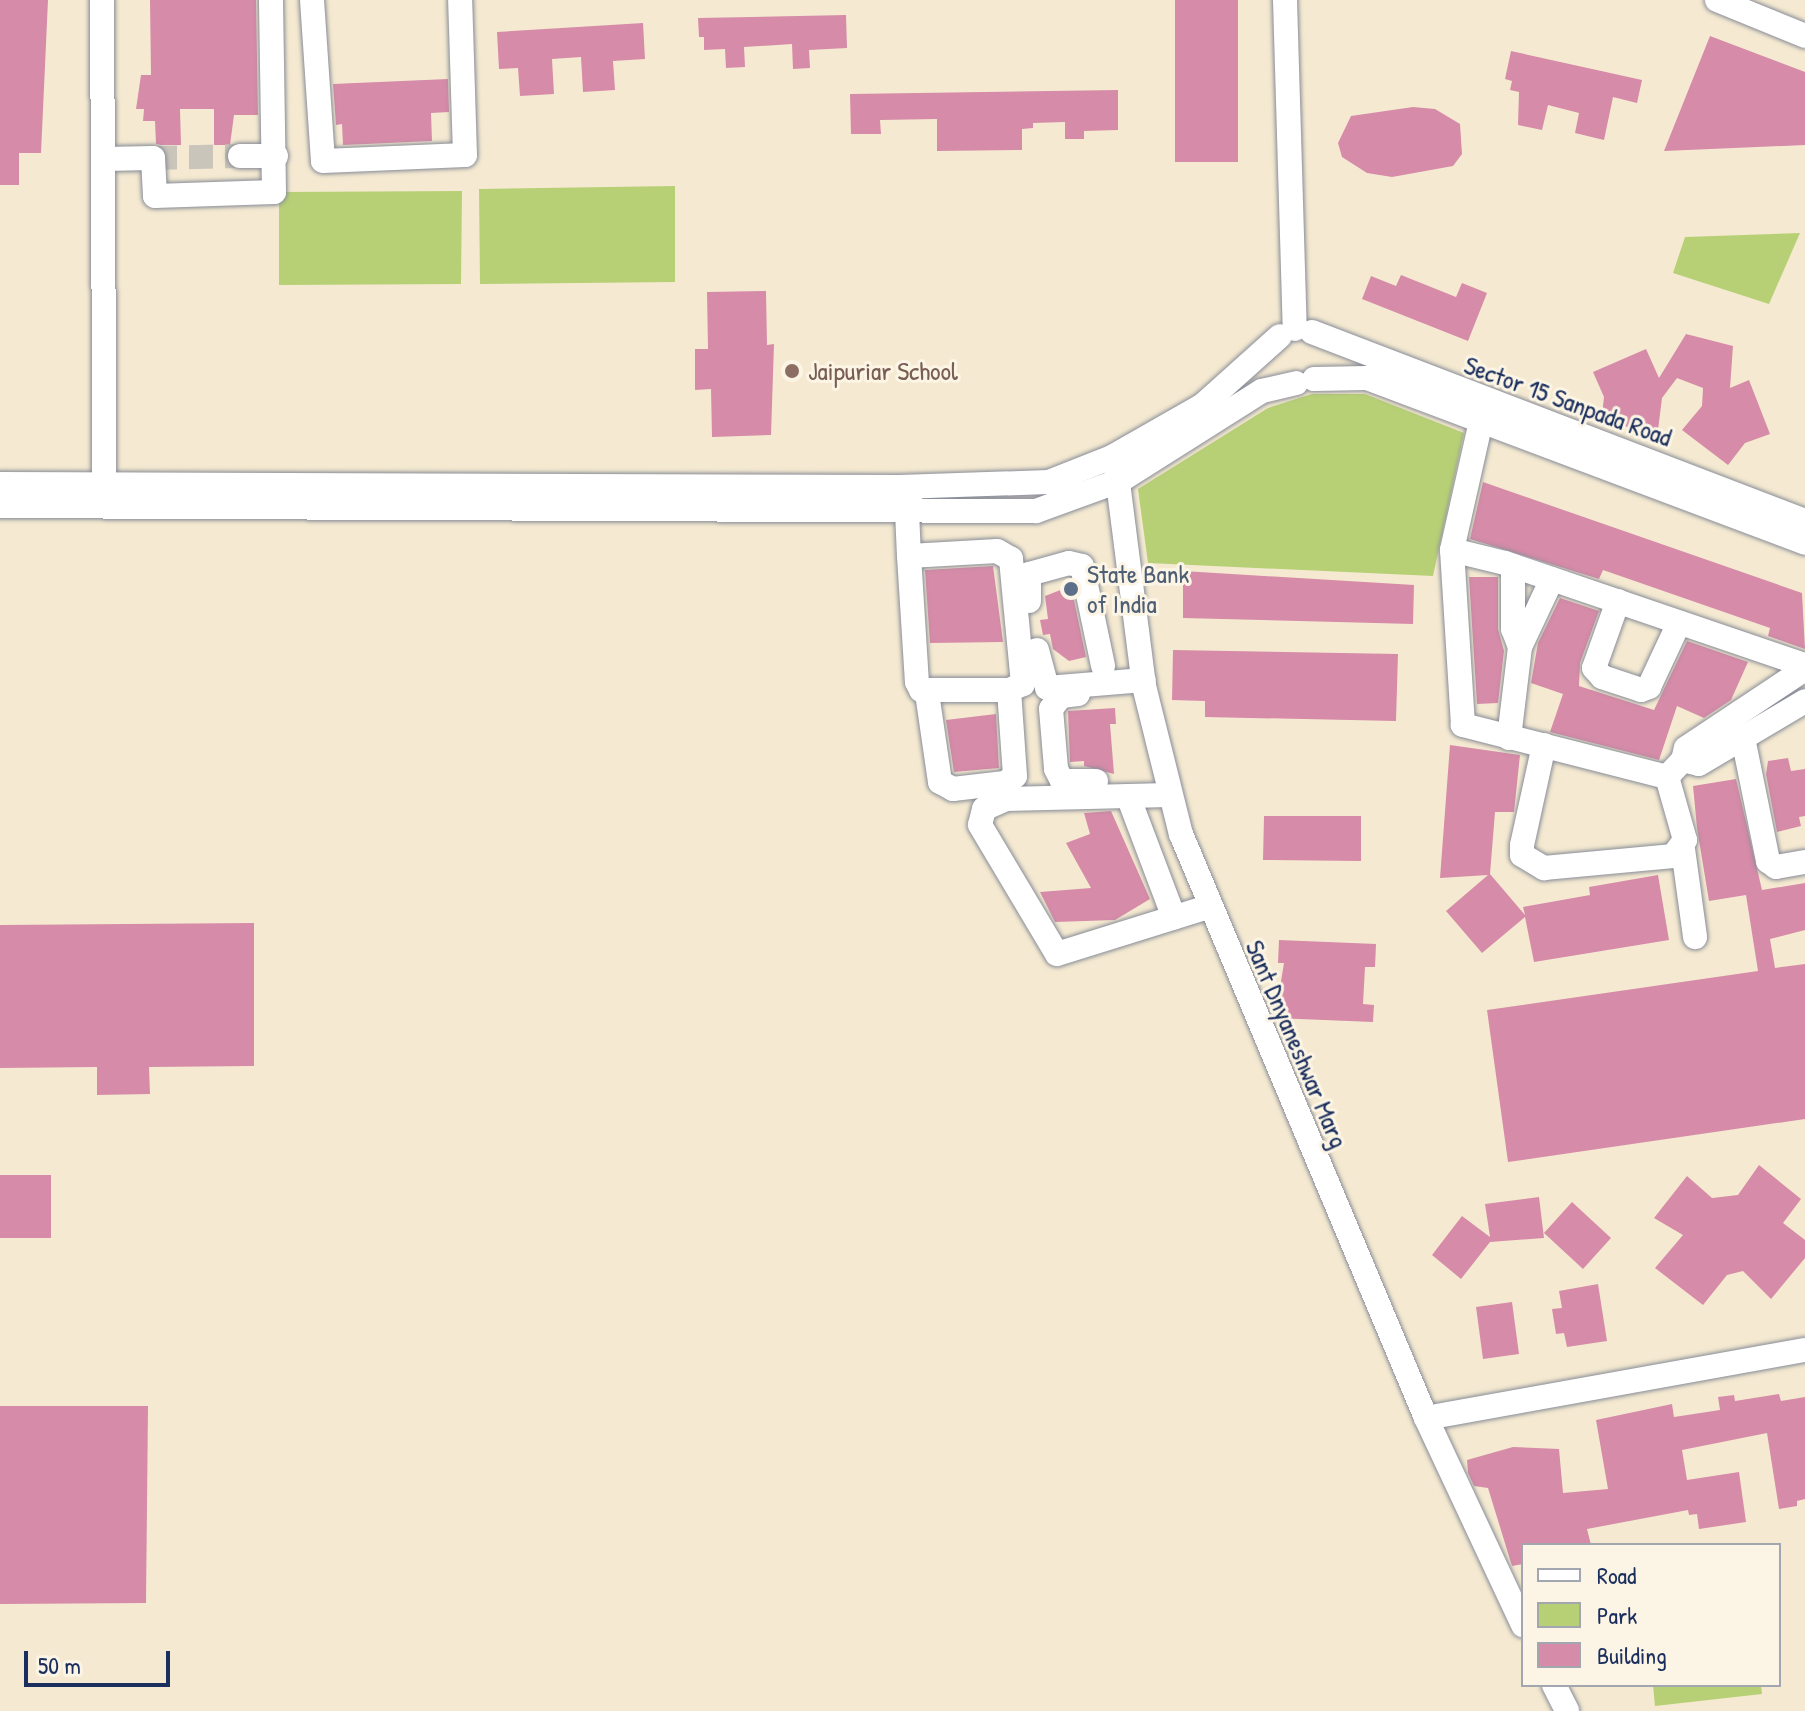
<!DOCTYPE html>
<style>
body{margin:0}
#map{position:relative;width:1805px;height:1711px;overflow:hidden;background:#f5ead1;font-family:"Patrick Hand",sans-serif}
div>[style]{position:absolute}
[style*='--x']{left:calc(var(--x)*1px);top:calc(var(--y)*1px);width:calc(var(--w)*1px);rotate:calc(var(--a)*1deg)}
.green>*{inset:0;background:#b7d076}
.building>*{inset:0;background:#d68ba8}
.minor-tunnel>*{height:24px;margin-top:-12px;transform-origin:0;background:repeating-linear-gradient(90deg,#c9c5ba 0 24px,transparent 0 36px)}
.roads{filter:drop-shadow(0 0 2px #888c98) drop-shadow(0 0 2px #888c98)}
.minor>*{height:24px;margin:-12px;padding:0 12px;transform-origin:12px;border-radius:12px;background:#fff}
.dots>*{width:22px;height:22px;translate:-50% -50%;box-sizing:border-box;border:4px solid #fcf5e5;border-radius:50%}
span{translate:-50% -50%;white-space:nowrap;text-align:center;line-height:1.15;-webkit-text-stroke:6px #fcf5e5;paint-order:stroke}
.education-label{font-size:26px;color:#785e54}
.left{translate:0 -50%;text-align:left}
.street-label{font-size:26px;color:#1b2f5e}
.service-label{font-size:26px;color:#4e5e75}
.legend{position:absolute;left:1521px;top:1543px;width:260px;height:144px;box-sizing:border-box;background:#fcf5e5;border:2px solid #a2a6af;margin:0;padding:10px 14px;list-style:none;font-size:24px;color:#1b2f5e}
.legend li{display:flex;align-items:center;gap:16px;height:40px}
.legend b{width:40px;border:2px solid #a2a6af}
.scale{position:absolute;left:24px;top:1651px;width:146px;height:36px;box-sizing:border-box;border:4px solid #1b2f5e;border-top:0;padding-left:10px;font-size:24px;line-height:28px;white-space:nowrap;color:#1b2f5e;-webkit-text-stroke:6px #fcf5e5;paint-order:stroke}
</style>
<div id="map">
<div class="green">
<i style="clip-path:polygon(675px 186px,675px 282px,480px 284px,479px 189px)"></i>
<i style="clip-path:polygon(462px 191px,461px 284px,279px 285px,279px 192px)"></i>
<i style="clip-path:polygon(1800px 233px,1769px 304px,1673px 273px,1685px 237px)"></i>
<i style="clip-path:polygon(1312px 394px,1365px 394px,1464px 433px,1433px 576px,1148px 563px,1138px 489px,1268px 408px)"></i>
<i style="clip-path:polygon(1653px 1685px,1761px 1685px,1762px 1694px,1655px 1706px)"></i>
</div>
<div class="building">
<i style="clip-path:polygon(0 0,48px 0,41px 153px,19px 153px,19px 185px,0 185px)"></i>
<i style="clip-path:polygon(150px 0,256px 0,258px 115px,234px 115px,230px 145px,214px 145px,214px 109px,180px 109px,181px 145px,161px 145px,156px 144px,155px 121px,143px 121px,144px 109px,136px 109px,141px 75px,151px 75px)"></i>
<i style="clip-path:polygon(1175px 0,1238px 0,1238px 162px,1175px 162px)"></i>
<i style="clip-path:polygon(846px 15px,847px 48px,809px 50px,810px 68px,793px 69px,792px 44px,744px 47px,745px 67px,726px 68px,725px 49px,704px 50px,704px 37px,699px 37px,698px 18px)"></i>
<i style="clip-path:polygon(643px 23px,645px 59px,613px 61px,615px 90px,583px 92px,581px 57px,552px 59px,554px 94px,520px 96px,518px 68px,499px 69px,497px 32px)"></i>
<i style="clip-path:polygon(1710px 36px,1805px 72px,1805px 145px,1664px 151px)"></i>
<i style="clip-path:polygon(1511px 51px,1642px 80px,1637px 103px,1613px 97px,1604px 140px,1575px 133px,1579px 113px,1548px 105px,1542px 130px,1518px 125px,1519px 92px,1510px 90px,1512px 81px,1505px 79px)"></i>
<i style="clip-path:polygon(448px 79px,449px 112px,431px 113px,432px 141px,343px 145px,342px 124px,336px 125px,333px 84px)"></i>
<i style="clip-path:polygon(1118px 90px,1118px 130px,1084px 131px,1084px 139px,1065px 139px,1065px 122px,1033px 123px,1033px 128px,1022px 129px,1022px 150px,937px 151px,937px 119px,880px 120px,881px 134px,851px 134px,850px 94px)"></i>
<i style="clip-path:polygon(1413px 107px,1435px 109px,1460px 124px,1462px 154px,1453px 166px,1392px 177px,1367px 173px,1342px 157px,1338px 143px,1351px 116px)"></i>
<i style="clip-path:polygon(1401px 275px,1456px 297px,1462px 283px,1487px 293px,1468px 341px,1362px 299px,1371px 276px,1396px 286px)"></i>
<i style="clip-path:polygon(766px 291px,767px 345px,774px 344px,771px 435px,712px 437px,711px 389px,695px 390px,695px 349px,708px 349px,707px 292px)"></i>
<i style="clip-path:polygon(1686px 334px,1733px 346px,1730px 388px,1749px 380px,1770px 434px,1745px 443px,1728px 465px,1682px 430px,1702px 406px,1703px 388px,1677px 378px,1662px 398px,1658px 430px,1601px 424px,1604px 397px,1593px 372px,1646px 349px,1659px 378px)"></i>
<i style="clip-path:polygon(1483px 482px,1802px 593px,1805px 649px,1768px 636px,1770px 628px,1603px 570px,1599px 579px,1470px 539px)"></i>
<i style="clip-path:polygon(993px 566px,1003px 642px,930px 643px,925px 570px)"></i>
<i style="clip-path:polygon(1183px 571px,1414px 585px,1413px 624px,1183px 618px)"></i>
<i style="clip-path:polygon(1469px 577px,1498px 577px,1498px 629px,1504px 651px,1498px 703px,1477px 704px)"></i>
<i style="clip-path:polygon(1071px 586px,1086px 657px,1069px 661px,1053px 649px,1050px 634px,1043px 635px,1040px 620px,1048px 619px,1045px 596px)"></i>
<i style="clip-path:polygon(1560px 598px,1599px 611px,1580px 663px,1579px 686px,1654px 710px,1687px 641px,1748px 662px,1731px 700px,1704px 718px,1677px 706px,1659px 760px,1550px 732px,1563px 694px,1531px 683px,1538px 643px)"></i>
<i style="clip-path:polygon(1173px 650px,1398px 654px,1396px 721px,1205px 717px,1205px 701px,1172px 700px)"></i>
<i style="clip-path:polygon(1115px 708px,1116px 724px,1110px 724px,1114px 774px,1084px 766px,1084px 761px,1070px 762px,1068px 711px)"></i>
<i style="clip-path:polygon(996px 714px,999px 768px,954px 772px,946px 720px)"></i>
<i style="clip-path:polygon(1450px 745px,1520px 755px,1514px 812px,1495px 812px,1490px 874px,1525px 915px,1523px 907px,1590px 895px,1589px 887px,1658px 875px,1669px 940px,1534px 962px,1525px 917px,1482px 953px,1446px 911px,1488px 875px,1440px 878px)"></i>
<i style="clip-path:polygon(1788px 758px,1791px 771px,1805px 769px,1805px 816px,1799px 817px,1801px 826px,1777px 832px,1766px 774px,1768px 761px)"></i>
<i style="clip-path:polygon(1736px 779px,1762px 890px,1805px 883px,1805px 930px,1770px 939px,1775px 968px,1805px 964px,1805px 1119px,1508px 1162px,1487px 1010px,1758px 971px,1746px 895px,1709px 901px,1697px 828px,1693px 786px)"></i>
<i style="clip-path:polygon(1111px 811px,1150px 899px,1115px 920px,1055px 922px,1040px 892px,1091px 888px,1066px 843px,1090px 834px,1084px 813px)"></i>
<i style="clip-path:polygon(1264px 816px,1361px 816px,1361px 861px,1263px 860px)"></i>
<i style="clip-path:polygon(254px 923px,254px 1066px,149px 1067px,150px 1094px,97px 1095px,97px 1067px,0 1068px,0 925px)"></i>
<i style="clip-path:polygon(1279px 940px,1376px 944px,1375px 967px,1365px 967px,1363px 1004px,1374px 1005px,1373px 1022px,1275px 1018px,1284px 963px,1278px 963px)"></i>
<i style="clip-path:polygon(1759px 1165px,1801px 1199px,1783px 1223px,1805px 1240px,1805px 1258px,1771px 1299px,1743px 1271px,1727px 1275px,1703px 1305px,1655px 1268px,1683px 1235px,1654px 1218px,1687px 1176px,1712px 1198px,1738px 1195px)"></i>
<i style="clip-path:polygon(0 1175px,51px 1175px,51px 1238px,0 1238px)"></i>
<i style="clip-path:polygon(1539px 1197px,1544px 1238px,1490px 1242px,1461px 1279px,1432px 1255px,1462px 1216px,1490px 1237px,1485px 1204px)"></i>
<i style="clip-path:polygon(1572px 1202px,1611px 1238px,1583px 1269px,1544px 1233px)"></i>
<i style="clip-path:polygon(1598px 1284px,1607px 1341px,1567px 1347px,1564px 1333px,1556px 1334px,1552px 1309px,1562px 1308px,1559px 1291px)"></i>
<i style="clip-path:polygon(1512px 1302px,1519px 1354px,1483px 1359px,1476px 1307px)"></i>
<i style="clip-path:polygon(1779px 1394px,1781px 1401px,1805px 1397px,1805px 1499px,1797px 1501px,1797px 1506px,1779px 1509px,1767px 1433px,1682px 1450px,1687px 1480px,1739px 1472px,1746px 1522px,1699px 1529px,1697px 1514px,1689px 1515px,1688px 1510px,1587px 1529px,1591px 1545px,1523px 1545px,1523px 1564px,1512px 1566px,1488px 1488px,1474px 1486px,1468px 1473px,1467px 1460px,1513px 1447px,1559px 1449px,1563px 1493px,1608px 1489px,1596px 1420px,1672px 1404px,1674px 1417px,1720px 1410px,1718px 1397px,1734px 1395px,1735px 1401px)"></i>
<i style="clip-path:polygon(0 1406px,148px 1406px,146px 1603px,0 1604px)"></i>
</div>
<div class="minor-tunnel">
<i style="--x:153;--y:158;--w:87;--a:-1.3"></i>
</div>
<div class="roads">
<div class="minor">
<i style="--x:102;--y:0;--w:497;--a:89.7"></i>
<i style="--x:312;--y:0;--w:161;--a:86.1"></i>
<i style="--x:323;--y:161;--w:142;--a:-2.4"></i>
<i style="--x:465;--y:155;--w:155;--a:-91.8"></i>
<i style="--x:1285;--y:0;--w:329;--a:88.3"></i>
<i style="--x:1717;--y:0;--w:95;--a:22.2"></i>
<i style="--x:240;--y:156;--w:36;--a:0"></i>
<i style="--x:104;--y:159;--w:49;--a:-1.2"></i>
<i style="--x:153;--y:158;--w:38;--a:87"></i>
<i style="--x:155;--y:196;--w:119;--a:-1.9"></i>
<i style="--x:274;--y:192;--w:192;--a:-90.9"></i>
<i style="--x:1312;--y:332;--w:528;--a:20.98"></i>
<i style="--x:1314;--y:379;--w:53;--a:-1.1"></i>
<i style="--x:1367;--y:378;--w:468;--a:20.6"></i>
<i style="--x:1116;--y:467;--w:221;--a:82.7"></i>
<i style="--x:1144;--y:686;--w:153;--a:76"></i>
<i style="--x:1181;--y:834;--w:633;--a:67.24"></i>
<i style="--x:1426;--y:1418;--w:229;--a:64.9"></i>
<i style="--x:0;--y:484;--w:899;--a:0.19"></i>
<i style="--x:899;--y:487;--w:150;--a:-1.9"></i>
<i style="--x:1049;--y:482;--w:68;--a:-21.6"></i>
<i style="--x:1112;--y:457;--w:105;--a:-29.7"></i>
<i style="--x:1203;--y:405;--w:103;--a:-41.9"></i>
<i style="--x:0;--y:506;--w:1036;--a:0.28"></i>
<i style="--x:1036;--y:511;--w:90;--a:-20"></i>
<i style="--x:1121;--y:480;--w:167;--a:-32.3"></i>
<i style="--x:1262;--y:391;--w:35;--a:-13"></i>
<i style="--x:907;--y:511;--w:45;--a:87.5"></i>
<i style="--x:909;--y:556;--w:126;--a:86.4"></i>
<i style="--x:917;--y:682;--w:9;--a:63"></i>
<i style="--x:921;--y:690;--w:88;--a:0"></i>
<i style="--x:1009;--y:690;--w:15;--a:-23"></i>
<i style="--x:1023;--y:684;--w:126;--a:-95.5"></i>
<i style="--x:1011;--y:559;--w:16;--a:-150"></i>
<i style="--x:997;--y:551;--w:88;--a:176.7"></i>
<i style="--x:1452;--y:550;--w:132;--a:-77.3"></i>
<i style="--x:1513;--y:566;--w:63;--a:90"></i>
<i style="--x:1513;--y:629;--w:19;--a:69"></i>
<i style="--x:1520;--y:647;--w:75;--a:-64.8"></i>
<i style="--x:1029;--y:601;--w:27;--a:-90"></i>
<i style="--x:1029;--y:574;--w:41;--a:-15.4"></i>
<i style="--x:1069;--y:563;--w:13;--a:13"></i>
<i style="--x:1082;--y:566;--w:102;--a:78.1"></i>
<i style="--x:1618;--y:601;--w:71;--a:109.7"></i>
<i style="--x:1594;--y:668;--w:12;--a:48"></i>
<i style="--x:1602;--y:677;--w:41;--a:18.4"></i>
<i style="--x:1641;--y:690;--w:9;--a:-21"></i>
<i style="--x:1649;--y:687;--w:71;--a:-64.9"></i>
<i style="--x:1037;--y:650;--w:39;--a:75"></i>
<i style="--x:1047;--y:688;--w:97;--a:-4.7"></i>
<i style="--x:927;--y:693;--w:90;--a:81.7"></i>
<i style="--x:940;--y:782;--w:15;--a:28"></i>
<i style="--x:953;--y:789;--w:52;--a:-6.6"></i>
<i style="--x:1005;--y:783;--w:12;--a:-35"></i>
<i style="--x:1015;--y:776;--w:86;--a:-94"></i>
<i style="--x:1078;--y:694;--w:17;--a:173"></i>
<i style="--x:1061;--y:696;--w:16;--a:128"></i>
<i style="--x:1051;--y:709;--w:60;--a:85.2"></i>
<i style="--x:1056;--y:769;--w:13;--a:63"></i>
<i style="--x:1062;--y:781;--w:34;--a:0"></i>
<i style="--x:1509;--y:738;--w:92;--a:-83.1"></i>
<i style="--x:1743;--y:738;--w:126;--a:78.5"></i>
<i style="--x:1768;--y:861;--w:10;--a:37"></i>
<i style="--x:1776;--y:867;--w:29;--a:-10"></i>
<i style="--x:1544;--y:745;--w:102;--a:102.4"></i>
<i style="--x:1522;--y:845;--w:10;--a:90"></i>
<i style="--x:1522;--y:855;--w:26;--a:31"></i>
<i style="--x:1544;--y:868;--w:130;--a:-5.3"></i>
<i style="--x:1673;--y:856;--w:20;--a:-53"></i>
<i style="--x:1685;--y:840;--w:66;--a:-105.9"></i>
<i style="--x:1683;--y:760;--w:16;--a:14"></i>
<i style="--x:1699;--y:764;--w:123;--a:-30.7"></i>
<i style="--x:1667;--y:777;--w:211;--a:-165.7"></i>
<i style="--x:1463;--y:725;--w:175;--a:-93.6"></i>
<i style="--x:1452;--y:550;--w:55;--a:13.8"></i>
<i style="--x:1505;--y:563;--w:317;--a:18.8"></i>
<i style="--x:1667;--y:777;--w:23;--a:-47"></i>
<i style="--x:1683;--y:760;--w:12;--a:-76"></i>
<i style="--x:1686;--y:748;--w:143;--a:-33.6"></i>
<i style="--x:1169;--y:795;--w:163;--a:178.6"></i>
<i style="--x:1006;--y:799;--w:24;--a:156"></i>
<i style="--x:984;--y:809;--w:16;--a:104"></i>
<i style="--x:980;--y:825;--w:150;--a:59.2"></i>
<i style="--x:1057;--y:954;--w:158;--a:-17.3"></i>
<i style="--x:1128;--y:796;--w:130;--a:69.3"></i>
<i style="--x:1683;--y:849;--w:89;--a:82.2"></i>
<i style="--x:1426;--y:1418;--w:385;--a:-10.2"></i>
<i style="--x:1554;--y:1685;--w:29;--a:63"></i>
</div>
</div>
<div class="dots">
<i style="left:792px;top:371px;background:#8d6e63"></i>
<i style="left:1071px;top:589px;background:#5c6f8a"></i>
</div>
<div class="education-label">
<span class="left" style="left:808px;top:371px">Jaipuriar School</span>
</div>
<div class="street-label">
<span style="left:1568px;top:401px;rotate:20deg">Sector 15 Sanpada Road</span>
<span style="left:1297px;top:1044px;rotate:67deg">Sant Dnyaneshwar Marg</span>
</div>
<div class="service-label">
<span class="left" style="left:1087px;top:589px">State Bank<br>of India</span>
</div>
<ul class="legend">
<li><b style="height:10px;background:#fff"></b>Road</li>
<li><b style="height:22px;background:#b7d076"></b>Park</li>
<li><b style="height:22px;background:#d68ba8"></b>Building</li>
</ul>
<div class="scale">50 m</div>
</div>
